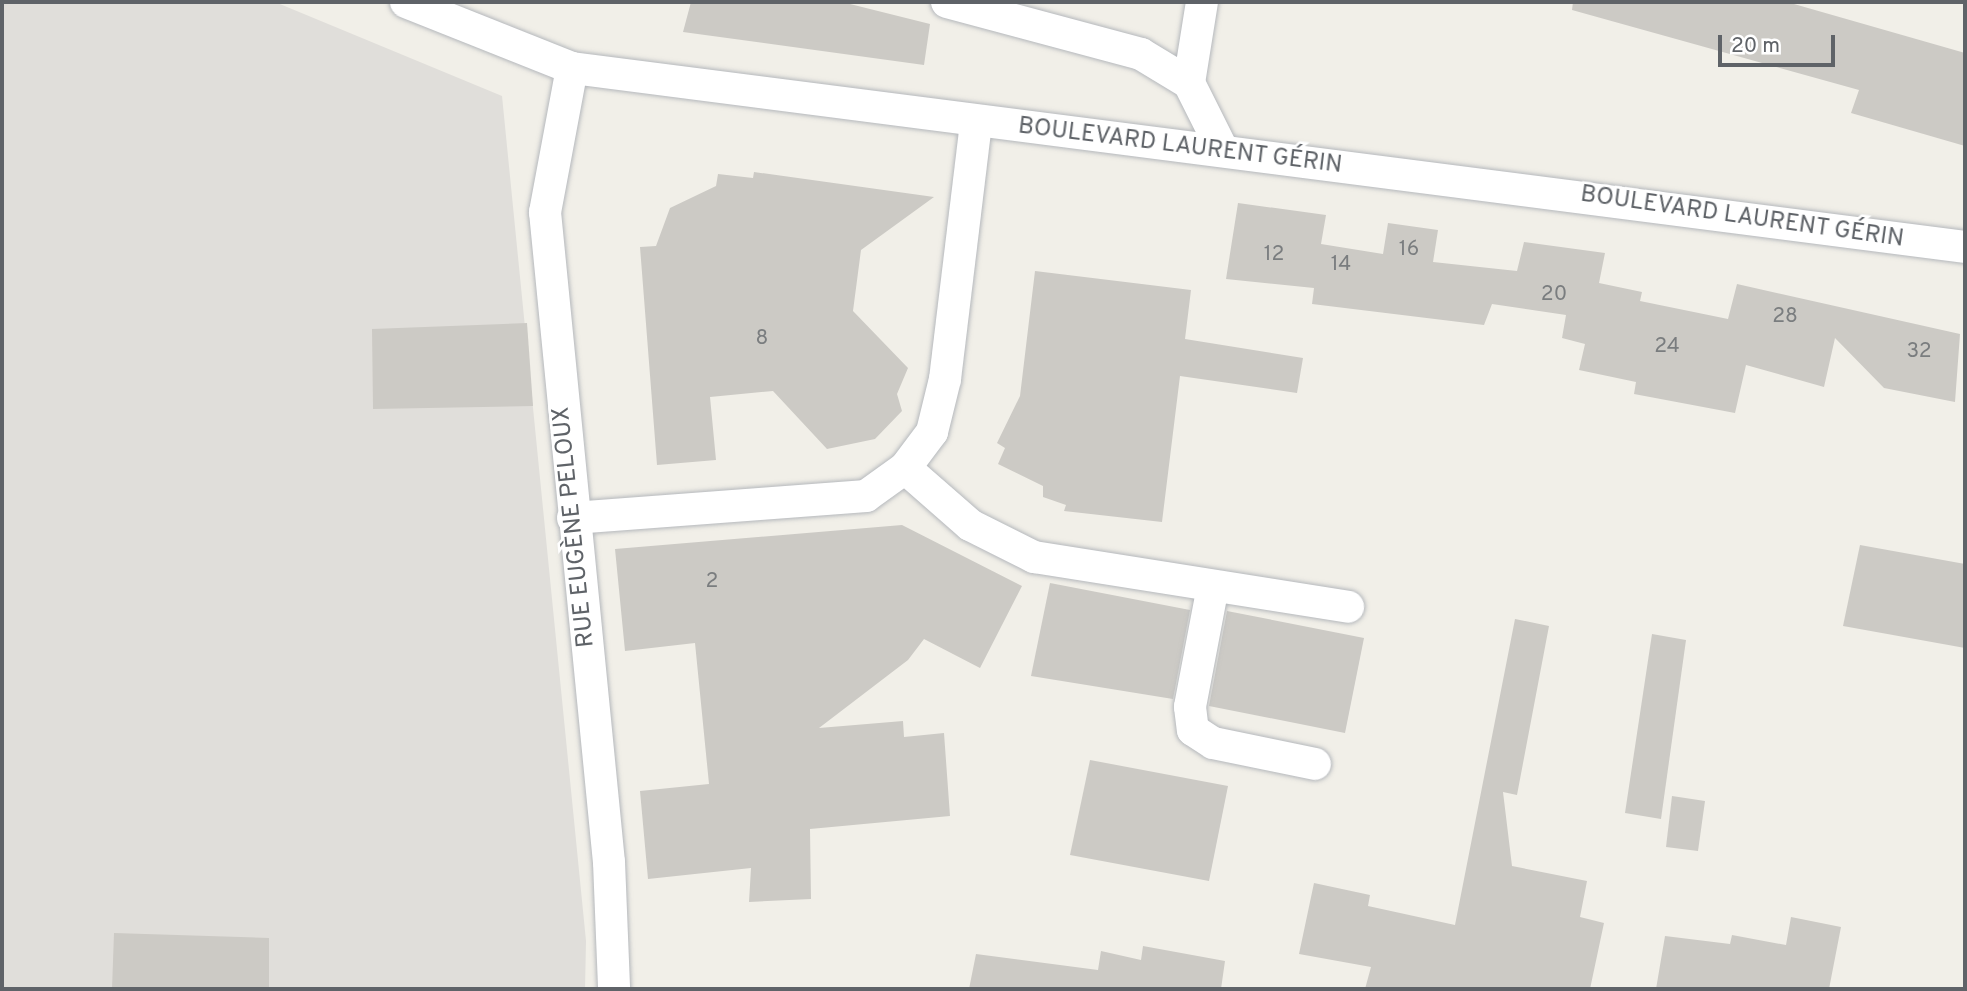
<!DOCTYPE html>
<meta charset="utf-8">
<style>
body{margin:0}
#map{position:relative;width:1967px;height:991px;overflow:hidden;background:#f1efe8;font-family:Overpass,sans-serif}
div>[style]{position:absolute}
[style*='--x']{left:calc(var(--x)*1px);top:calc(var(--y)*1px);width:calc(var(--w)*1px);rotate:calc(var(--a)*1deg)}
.industrial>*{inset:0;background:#e0deda}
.building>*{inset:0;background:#cccac5}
.roads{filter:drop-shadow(0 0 2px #b5b8bc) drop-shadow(0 0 2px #b5b8bc)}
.street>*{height:32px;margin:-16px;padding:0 16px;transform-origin:16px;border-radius:16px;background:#fff}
span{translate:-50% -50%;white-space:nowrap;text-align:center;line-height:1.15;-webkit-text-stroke:5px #fff;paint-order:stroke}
.number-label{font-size:21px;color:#7a7d7f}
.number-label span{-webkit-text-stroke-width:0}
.street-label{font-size:24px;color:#5f6368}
.frame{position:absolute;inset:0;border:4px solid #5f6368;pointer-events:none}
.scale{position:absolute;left:1718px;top:35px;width:117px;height:32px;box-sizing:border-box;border:4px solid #5f6368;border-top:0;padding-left:9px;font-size:21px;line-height:24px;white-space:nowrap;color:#5f6368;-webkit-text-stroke:5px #fff;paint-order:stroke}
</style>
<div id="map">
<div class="industrial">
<i style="clip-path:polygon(2px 2px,275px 2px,502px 96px,586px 941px,585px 989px,2px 989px)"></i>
</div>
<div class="building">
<i style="clip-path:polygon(691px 2px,842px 2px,930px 24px,924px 65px,683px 32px)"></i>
<i style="clip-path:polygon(1573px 2px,1787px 2px,1965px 53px,1965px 146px,1851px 113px,1859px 90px,1572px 10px)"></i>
<i style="clip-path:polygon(754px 172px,934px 197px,861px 250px,853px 311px,908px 368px,897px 394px,902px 411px,875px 439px,827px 449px,773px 391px,710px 397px,716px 460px,657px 465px,640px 247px,656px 246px,670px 208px,716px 186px,718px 174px,753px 178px)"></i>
<i style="clip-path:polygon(1238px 203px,1326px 215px,1321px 244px,1383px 254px,1388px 223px,1438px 230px,1433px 262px,1517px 271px,1524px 242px,1605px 253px,1599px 283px,1642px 292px,1640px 301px,1728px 319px,1737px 284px,1960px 334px,1955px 402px,1884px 388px,1835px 338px,1824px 387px,1746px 365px,1735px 413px,1634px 394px,1636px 382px,1579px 370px,1585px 344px,1562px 338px,1566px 315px,1492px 304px,1484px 325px,1312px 304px,1314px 288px,1226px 279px)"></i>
<i style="clip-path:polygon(1035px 271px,1191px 290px,1185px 339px,1303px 358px,1297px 393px,1180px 376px,1162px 522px,1064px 511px,1066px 505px,1043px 497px,1043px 486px,998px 464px,1005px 448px,997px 443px,1020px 396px)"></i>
<i style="clip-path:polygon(527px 323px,533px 406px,373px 409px,372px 329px)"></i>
<i style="clip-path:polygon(902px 525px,1022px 586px,980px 668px,924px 639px,908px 660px,819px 728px,903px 721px,904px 737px,944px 733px,950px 816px,810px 829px,811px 899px,749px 902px,751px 868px,648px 879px,640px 791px,709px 784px,695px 643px,625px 651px,615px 549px)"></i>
<i style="clip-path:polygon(1860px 545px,1965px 564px,1965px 648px,1843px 626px)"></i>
<i style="clip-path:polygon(1050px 583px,1190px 610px,1173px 699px,1031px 676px)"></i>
<i style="clip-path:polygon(1227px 611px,1364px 638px,1345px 733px,1209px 706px)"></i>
<i style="clip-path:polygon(1515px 619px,1549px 626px,1517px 795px,1503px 792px,1512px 866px,1587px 881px,1580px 917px,1604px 923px,1590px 989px,1365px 989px,1371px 967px,1299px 954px,1314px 883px,1370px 895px,1368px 906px,1455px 925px)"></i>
<i style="clip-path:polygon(1652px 634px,1686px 640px,1661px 819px,1625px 813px)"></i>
<i style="clip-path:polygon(1090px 760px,1228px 786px,1209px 881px,1070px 855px)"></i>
<i style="clip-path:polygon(1672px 796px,1705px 801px,1698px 851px,1666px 847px)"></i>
<i style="clip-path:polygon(1791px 917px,1841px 927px,1829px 989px,1656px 989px,1665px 936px,1730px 944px,1732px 935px,1786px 945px)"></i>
<i style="clip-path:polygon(114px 933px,269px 938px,269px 989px,112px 989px)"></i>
<i style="clip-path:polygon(1143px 946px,1225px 961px,1221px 989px,969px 989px,976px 954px,1098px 970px,1101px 951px,1141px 960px)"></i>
</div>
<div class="roads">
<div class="street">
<i style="--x:406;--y:2;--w:179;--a:21.7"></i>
<i style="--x:572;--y:68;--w:1404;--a:7.32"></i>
<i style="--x:947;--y:2;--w:201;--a:15"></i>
<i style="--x:1141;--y:54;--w:56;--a:31.1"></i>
<i style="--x:1189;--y:83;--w:74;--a:63.4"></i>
<i style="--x:572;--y:68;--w:147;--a:100.6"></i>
<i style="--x:545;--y:212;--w:653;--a:84.38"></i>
<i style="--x:609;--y:862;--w:127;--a:87.7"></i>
<i style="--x:1189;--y:83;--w:82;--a:-80.9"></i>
<i style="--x:905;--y:468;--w:86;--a:41.2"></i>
<i style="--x:970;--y:525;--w:72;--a:26.6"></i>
<i style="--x:1034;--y:557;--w:318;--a:9"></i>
<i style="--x:573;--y:518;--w:294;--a:-4.3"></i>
<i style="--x:866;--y:496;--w:48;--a:-35.7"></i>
<i style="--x:905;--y:468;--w:45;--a:-53.1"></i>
<i style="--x:932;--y:432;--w:55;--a:-76.2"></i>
<i style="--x:945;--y:379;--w:257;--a:-83.1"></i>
<i style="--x:1213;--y:586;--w:123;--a:100.8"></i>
<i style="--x:1190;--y:707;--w:23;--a:83"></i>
<i style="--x:1193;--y:730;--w:24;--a:33"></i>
<i style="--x:1213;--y:743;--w:104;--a:11.6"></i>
</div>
</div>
<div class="number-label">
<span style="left:1409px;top:250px">16</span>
<span style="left:1274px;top:255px">12</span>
<span style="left:1341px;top:265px">14</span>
<span style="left:1554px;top:295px">20</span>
<span style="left:1785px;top:317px">28</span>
<span style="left:762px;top:339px">8</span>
<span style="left:1667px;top:347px">24</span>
<span style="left:1919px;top:352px">32</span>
<span style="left:712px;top:582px">2</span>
</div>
<div class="street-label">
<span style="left:1180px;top:147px;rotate:7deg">BOULEVARD LAURENT GÉRIN</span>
<span style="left:1742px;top:218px;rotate:8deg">BOULEVARD LAURENT GÉRIN</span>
<span style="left:575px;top:527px;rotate:-96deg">RUE EUGÈNE PELOUX</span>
</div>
<div class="frame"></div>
<div class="scale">20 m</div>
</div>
